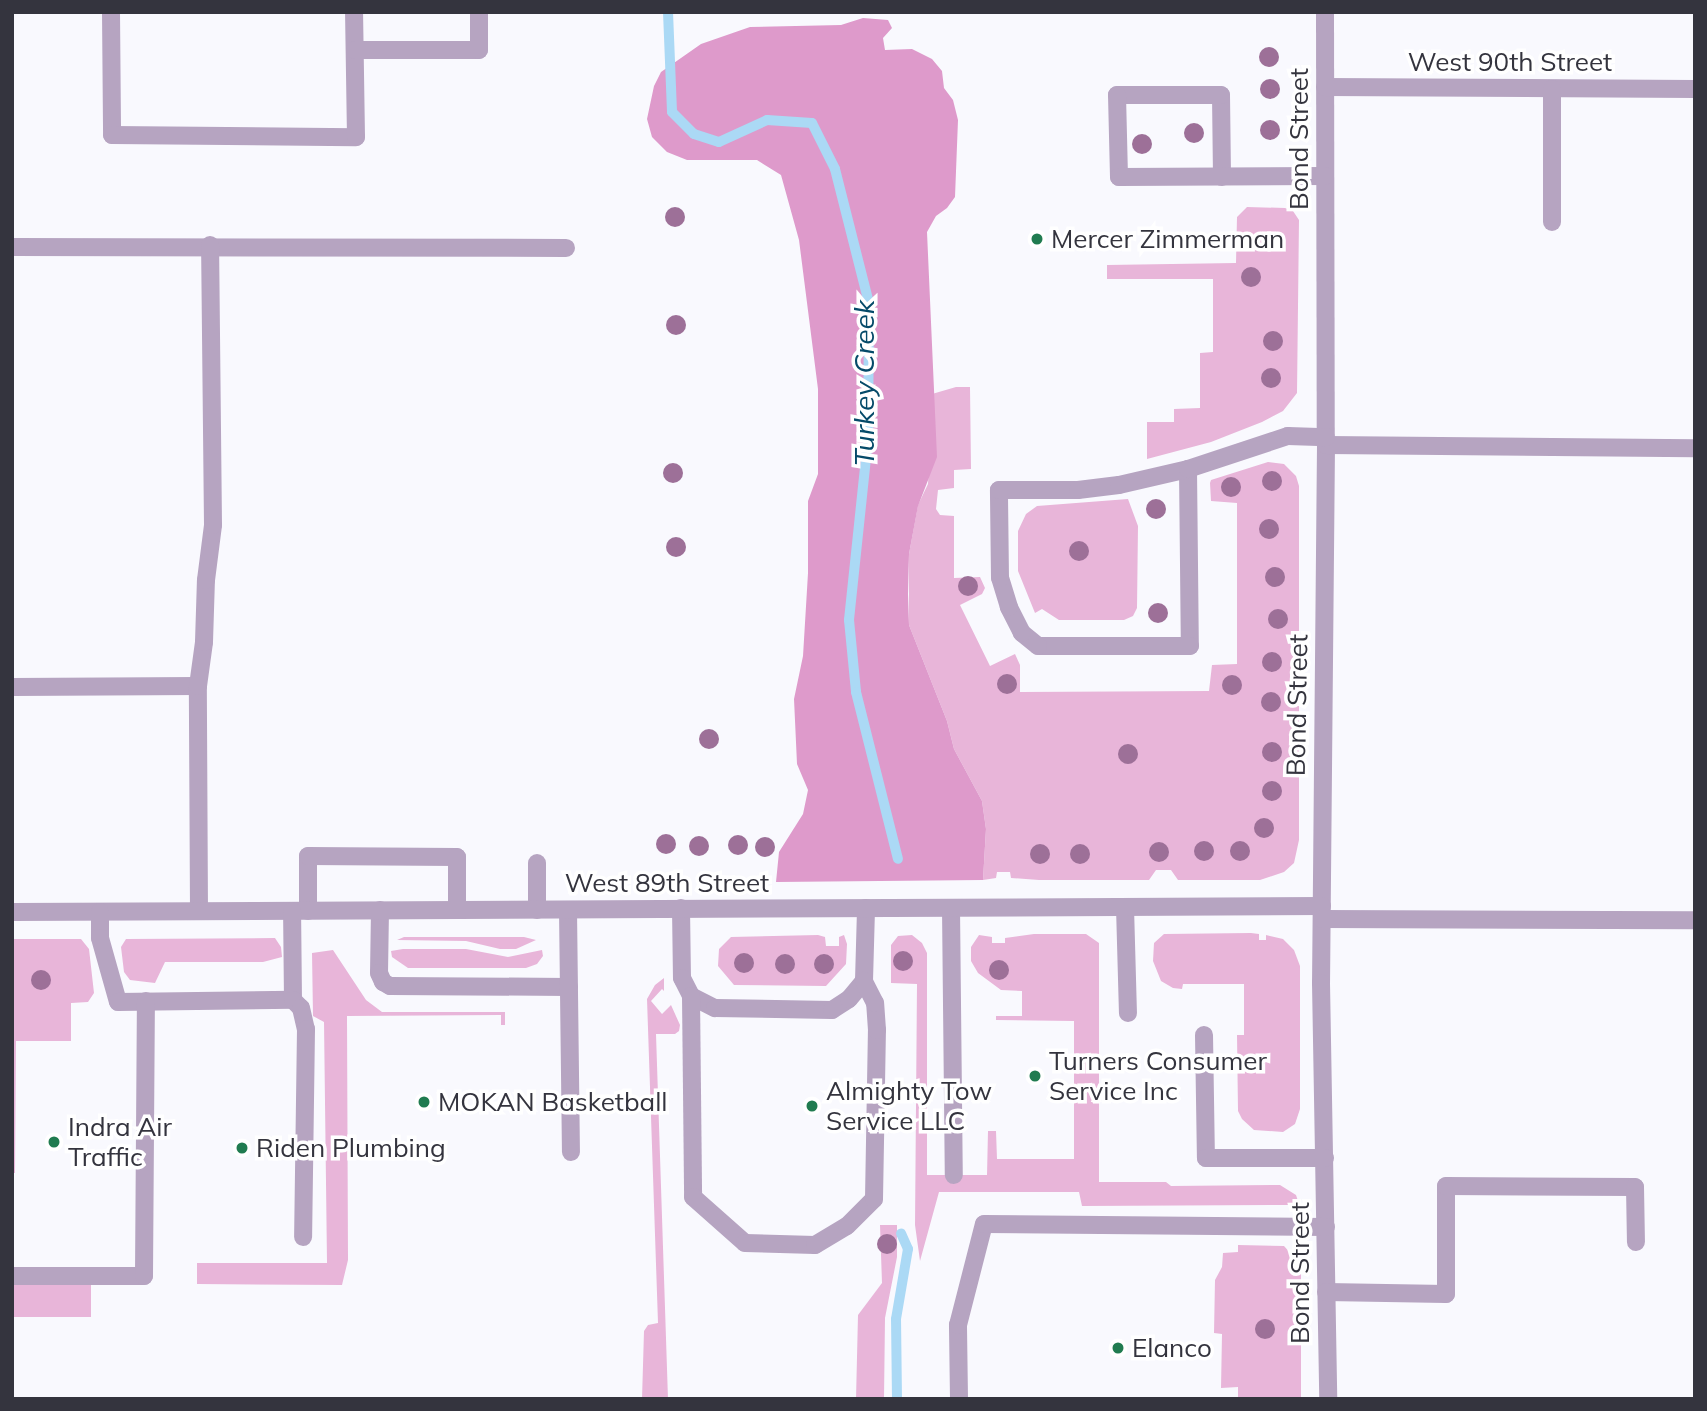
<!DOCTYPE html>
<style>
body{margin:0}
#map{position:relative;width:1707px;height:1411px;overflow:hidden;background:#f9f9fe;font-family:Mulish,sans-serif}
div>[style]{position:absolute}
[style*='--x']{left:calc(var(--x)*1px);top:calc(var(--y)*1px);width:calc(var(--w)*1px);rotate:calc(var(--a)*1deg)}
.green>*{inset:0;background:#e8b5d9}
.forest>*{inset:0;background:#de9acb}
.stream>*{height:10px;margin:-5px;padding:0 5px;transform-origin:5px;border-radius:5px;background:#abd9f5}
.minor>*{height:18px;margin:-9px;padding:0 9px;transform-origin:9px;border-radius:9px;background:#b6a4c1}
.trees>*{width:20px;height:20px;margin:-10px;border-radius:50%;background:#9d7098}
.dots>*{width:19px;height:19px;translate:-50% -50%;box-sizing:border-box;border:4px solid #fff;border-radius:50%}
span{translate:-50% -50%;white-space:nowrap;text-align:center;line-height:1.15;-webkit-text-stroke:7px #fff;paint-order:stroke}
.street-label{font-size:26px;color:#34343e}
.poi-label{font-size:26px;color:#34343e}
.left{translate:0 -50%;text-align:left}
.water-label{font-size:28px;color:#054a69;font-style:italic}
.frame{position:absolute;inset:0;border:14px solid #34343e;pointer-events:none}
</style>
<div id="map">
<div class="green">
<i style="clip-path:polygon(1247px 207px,1285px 208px,1293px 211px,1299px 220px,1297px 393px,1283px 411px,1262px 422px,1211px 442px,1147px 459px,1147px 422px,1174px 422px,1174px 409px,1200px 408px,1200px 353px,1213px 352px,1213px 279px,1107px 279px,1107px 265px,1236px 263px,1237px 217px)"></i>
<i style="clip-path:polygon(956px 387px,970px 387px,971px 469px,954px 470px,954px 488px,938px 490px,936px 509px,940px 515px,954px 516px,954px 578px,980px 577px,985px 588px,982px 594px,960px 605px,990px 666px,1015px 654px,1020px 665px,1020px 692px,1209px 691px,1212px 665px,1237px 664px,1237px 503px,1211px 501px,1210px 483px,1211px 480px,1268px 462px,1284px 464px,1296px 476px,1299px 486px,1299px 840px,1294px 863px,1284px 872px,1260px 880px,1178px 880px,1171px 870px,1156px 870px,1149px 880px,1039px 880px,1011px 878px,1010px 872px,997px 872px,996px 878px,983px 880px,986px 829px,982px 801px,954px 749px,947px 721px,909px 625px,909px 554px,918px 505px,928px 484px,932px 394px)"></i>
<i style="clip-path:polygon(1128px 499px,1138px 526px,1137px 608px,1133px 616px,1124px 620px,1059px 620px,1042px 609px,1035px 613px,1018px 571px,1018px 531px,1026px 514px,1037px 506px)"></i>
<i style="clip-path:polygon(1251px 933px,1259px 934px,1259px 940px,1266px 940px,1266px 935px,1283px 939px,1294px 950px,1300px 966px,1300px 1109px,1295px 1124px,1283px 1132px,1254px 1130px,1242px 1119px,1238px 1111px,1237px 1035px,1244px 1035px,1244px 984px,1183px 984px,1182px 989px,1173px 988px,1161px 981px,1153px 961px,1154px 943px,1164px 934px)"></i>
<i style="clip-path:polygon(1034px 934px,1086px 934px,1099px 943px,1099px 1182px,1166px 1182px,1171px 1186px,1280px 1185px,1296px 1195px,1298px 1201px,1294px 1205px,1082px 1206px,1079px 1192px,939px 1192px,920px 1261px,915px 1225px,917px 984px,891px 983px,891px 945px,898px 936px,912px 935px,922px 943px,927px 953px,927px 1175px,987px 1175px,988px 1131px,996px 1131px,997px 1159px,1074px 1159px,1074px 1021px,996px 1020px,996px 1016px,1022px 1016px,1022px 991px,1001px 990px,978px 973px,971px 961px,971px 947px,979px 935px,992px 937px,992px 943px,1005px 943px,1005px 938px)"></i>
<i style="clip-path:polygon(818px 935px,825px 937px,826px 946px,839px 946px,839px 937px,844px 935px,847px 944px,846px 964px,826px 986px,734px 985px,718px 966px,719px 949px,731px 937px)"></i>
<i style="clip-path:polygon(404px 937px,524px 937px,536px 940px,516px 949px,500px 949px,466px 941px,397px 940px)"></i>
<i style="clip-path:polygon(275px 938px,281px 947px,282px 957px,263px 962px,165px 962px,155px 983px,130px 980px,124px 972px,121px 947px,126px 939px)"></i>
<i style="clip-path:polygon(12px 939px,81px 939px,89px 949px,94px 993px,88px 1002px,71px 1003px,71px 1041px,16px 1041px,15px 1173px,12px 1173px)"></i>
<i style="clip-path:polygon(403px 949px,466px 949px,508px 957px,542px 950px,543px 956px,537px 964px,526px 968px,408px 968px,392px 957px,391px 951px)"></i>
<i style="clip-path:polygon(333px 950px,366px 1000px,382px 1012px,505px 1012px,505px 1025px,501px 1025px,501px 1015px,347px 1016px,348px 1260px,342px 1285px,197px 1284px,197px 1263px,327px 1263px,324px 1022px,313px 1016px,312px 953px)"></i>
<i style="clip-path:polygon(664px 978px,664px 991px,662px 989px,651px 1001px,662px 1014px,671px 1005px,680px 1025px,679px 1031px,675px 1034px,656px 1034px,668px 1399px,642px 1399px,644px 1331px,648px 1325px,658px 1323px,647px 999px,655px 985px)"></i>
<i style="clip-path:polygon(880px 1225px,897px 1225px,897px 1257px,885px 1318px,884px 1399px,856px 1399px,858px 1315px,882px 1283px)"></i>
<i style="clip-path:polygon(1238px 1245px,1284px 1246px,1301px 1265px,1301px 1399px,1238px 1399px,1238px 1387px,1221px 1388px,1222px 1334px,1214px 1333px,1215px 1280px,1222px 1267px,1223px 1253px,1238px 1252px)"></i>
<i style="clip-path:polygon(91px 1284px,91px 1317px,12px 1317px,12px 1285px)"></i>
</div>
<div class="forest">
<i style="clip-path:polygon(863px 18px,888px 20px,892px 28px,883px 38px,885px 50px,912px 49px,932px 59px,942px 71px,944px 88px,953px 100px,958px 120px,955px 197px,947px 208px,936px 216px,927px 232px,937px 457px,918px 506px,909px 554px,908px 594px,909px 625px,947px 721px,954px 749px,982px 801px,986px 829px,983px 880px,776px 882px,779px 852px,803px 814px,808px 790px,797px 764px,794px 699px,803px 656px,808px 573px,808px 501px,818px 474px,818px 389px,799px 240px,781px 175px,757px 160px,687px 160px,667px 152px,652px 137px,647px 119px,654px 86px,661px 72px,701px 44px,750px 27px,841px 25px)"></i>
</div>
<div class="stream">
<i style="--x:668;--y:12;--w:100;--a:87.7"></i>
<i style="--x:672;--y:112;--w:31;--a:45"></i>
<i style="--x:694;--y:134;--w:26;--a:18"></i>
<i style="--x:719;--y:142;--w:53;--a:-24.6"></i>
<i style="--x:767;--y:120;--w:45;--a:3.8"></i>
<i style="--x:812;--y:123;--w:51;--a:63.4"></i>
<i style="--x:835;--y:169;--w:138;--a:75.8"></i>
<i style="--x:869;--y:303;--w:136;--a:90.4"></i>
<i style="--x:868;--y:439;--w:182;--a:96"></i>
<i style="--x:849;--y:620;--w:72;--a:84.4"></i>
<i style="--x:856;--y:692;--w:172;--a:75.9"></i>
<i style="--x:897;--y:1399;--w:80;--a:-90.7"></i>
<i style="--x:896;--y:1319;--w:71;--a:-80.3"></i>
<i style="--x:908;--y:1249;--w:17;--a:-114"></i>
</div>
<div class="minor">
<i style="--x:111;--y:12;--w:123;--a:89.5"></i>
<i style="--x:112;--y:135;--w:244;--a:0.5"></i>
<i style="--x:356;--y:137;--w:125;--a:-90.9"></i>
<i style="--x:1325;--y:12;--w:433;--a:89.9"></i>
<i style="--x:1326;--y:445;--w:538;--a:90.53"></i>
<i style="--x:1321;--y:983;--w:416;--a:89"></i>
<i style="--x:355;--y:50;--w:124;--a:0"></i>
<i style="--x:479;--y:50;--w:38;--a:-90"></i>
<i style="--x:1325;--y:87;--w:370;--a:0.3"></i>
<i style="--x:1552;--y:89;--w:133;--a:90"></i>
<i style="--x:1222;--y:177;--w:82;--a:-90.7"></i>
<i style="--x:1221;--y:95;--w:104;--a:180"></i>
<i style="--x:1117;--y:95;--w:82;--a:88.6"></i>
<i style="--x:1119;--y:177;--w:206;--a:-0.3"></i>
<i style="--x:12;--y:247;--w:554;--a:0.1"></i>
<i style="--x:1326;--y:445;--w:369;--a:0.5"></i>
<i style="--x:1188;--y:469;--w:177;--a:89.4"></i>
<i style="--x:1190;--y:646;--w:152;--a:180"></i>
<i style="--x:1038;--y:646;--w:21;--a:-141"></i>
<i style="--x:1022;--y:633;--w:29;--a:-117"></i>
<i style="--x:1009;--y:607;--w:30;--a:-107"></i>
<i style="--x:1000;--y:578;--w:88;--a:-90.7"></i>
<i style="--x:999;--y:490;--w:79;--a:0"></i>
<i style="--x:1078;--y:490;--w:41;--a:-7"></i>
<i style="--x:1119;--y:485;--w:71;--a:-13.1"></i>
<i style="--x:1188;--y:469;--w:105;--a:-18.3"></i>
<i style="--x:1288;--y:436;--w:38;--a:2"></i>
<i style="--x:12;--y:687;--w:186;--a:-0.3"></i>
<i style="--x:537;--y:863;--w:47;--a:90"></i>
<i style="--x:1125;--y:907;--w:106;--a:88.4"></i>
<i style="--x:681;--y:908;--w:70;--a:89.2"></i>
<i style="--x:682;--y:978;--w:20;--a:63"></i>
<i style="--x:691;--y:996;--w:27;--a:27"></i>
<i style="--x:715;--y:1008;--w:117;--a:1"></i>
<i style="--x:832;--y:1010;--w:20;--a:-33"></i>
<i style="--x:849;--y:999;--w:23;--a:-50"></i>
<i style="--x:864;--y:981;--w:73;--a:-88.4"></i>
<i style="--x:951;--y:908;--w:267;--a:89.4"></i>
<i style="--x:380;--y:910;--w:63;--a:90.9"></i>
<i style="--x:379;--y:973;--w:10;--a:66"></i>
<i style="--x:383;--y:982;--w:8;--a:30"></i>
<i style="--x:390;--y:986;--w:179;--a:0.3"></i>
<i style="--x:568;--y:910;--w:242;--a:89.3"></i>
<i style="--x:199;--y:911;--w:225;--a:-90.3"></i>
<i style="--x:198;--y:686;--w:44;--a:-82.2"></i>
<i style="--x:204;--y:642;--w:62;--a:-88.2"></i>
<i style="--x:206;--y:580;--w:55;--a:-82.7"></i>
<i style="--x:213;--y:525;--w:280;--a:-90.6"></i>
<i style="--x:308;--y:911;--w:55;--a:-90"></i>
<i style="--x:308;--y:856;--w:149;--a:0.4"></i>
<i style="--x:457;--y:857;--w:53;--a:90"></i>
<i style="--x:12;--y:912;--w:1310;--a:-0.26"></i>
<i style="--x:100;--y:912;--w:26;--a:90"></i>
<i style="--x:100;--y:938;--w:66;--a:74.3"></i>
<i style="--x:118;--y:1002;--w:175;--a:-0.7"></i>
<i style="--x:293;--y:1000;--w:89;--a:-90.6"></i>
<i style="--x:1322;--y:919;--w:373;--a:0.2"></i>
<i style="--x:691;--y:996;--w:201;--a:89.4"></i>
<i style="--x:693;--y:1197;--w:69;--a:41.5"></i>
<i style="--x:745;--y:1243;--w:70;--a:1.6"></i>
<i style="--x:815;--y:1245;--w:37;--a:-31"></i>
<i style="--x:847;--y:1226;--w:38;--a:-45"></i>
<i style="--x:874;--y:1199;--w:169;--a:-89"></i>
<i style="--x:877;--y:1030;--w:27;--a:-94"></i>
<i style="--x:875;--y:1003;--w:25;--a:-117"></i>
<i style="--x:293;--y:1000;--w:11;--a:45"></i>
<i style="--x:301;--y:1008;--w:22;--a:77"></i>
<i style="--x:306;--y:1029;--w:208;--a:90.8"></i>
<i style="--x:1204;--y:1035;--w:123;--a:89.1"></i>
<i style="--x:1206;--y:1158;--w:119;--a:0"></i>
<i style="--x:12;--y:1276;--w:132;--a:0"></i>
<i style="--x:144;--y:1276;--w:275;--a:-89.6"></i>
<i style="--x:1326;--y:1292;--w:120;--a:1"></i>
<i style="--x:1446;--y:1294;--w:108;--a:-90"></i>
<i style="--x:1446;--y:1186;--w:189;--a:0.3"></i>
<i style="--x:1635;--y:1187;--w:55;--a:89"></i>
<i style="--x:959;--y:1399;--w:74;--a:-90.8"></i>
<i style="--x:958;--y:1325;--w:104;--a:-75.6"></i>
<i style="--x:984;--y:1224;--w:342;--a:0.5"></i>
</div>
<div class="trees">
<i style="left:1269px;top:57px"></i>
<i style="left:1270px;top:89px"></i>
<i style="left:1270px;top:130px"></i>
<i style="left:1194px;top:133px"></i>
<i style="left:1142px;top:144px"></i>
<i style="left:675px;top:217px"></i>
<i style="left:1251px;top:277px"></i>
<i style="left:676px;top:325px"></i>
<i style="left:1273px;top:341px"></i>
<i style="left:1271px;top:378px"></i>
<i style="left:673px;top:473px"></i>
<i style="left:1272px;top:481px"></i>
<i style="left:1231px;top:487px"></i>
<i style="left:1156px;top:509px"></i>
<i style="left:1269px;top:529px"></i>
<i style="left:676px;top:547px"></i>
<i style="left:1079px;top:551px"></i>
<i style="left:1275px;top:577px"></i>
<i style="left:968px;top:586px"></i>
<i style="left:1158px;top:613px"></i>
<i style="left:1278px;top:619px"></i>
<i style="left:1272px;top:662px"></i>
<i style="left:1007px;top:684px"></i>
<i style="left:1232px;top:685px"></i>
<i style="left:1271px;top:702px"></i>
<i style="left:709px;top:739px"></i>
<i style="left:1272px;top:752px"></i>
<i style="left:1128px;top:754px"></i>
<i style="left:1272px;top:791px"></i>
<i style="left:1264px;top:828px"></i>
<i style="left:666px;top:844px"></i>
<i style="left:738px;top:845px"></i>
<i style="left:699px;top:846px"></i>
<i style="left:765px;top:847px"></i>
<i style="left:1204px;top:851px"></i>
<i style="left:1240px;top:851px"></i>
<i style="left:1159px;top:852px"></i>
<i style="left:1040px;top:854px"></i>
<i style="left:1080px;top:854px"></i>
<i style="left:903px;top:961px"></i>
<i style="left:744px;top:963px"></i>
<i style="left:785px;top:964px"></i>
<i style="left:824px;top:964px"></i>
<i style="left:999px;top:970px"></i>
<i style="left:41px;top:980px"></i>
<i style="left:887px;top:1244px"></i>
<i style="left:1265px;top:1329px"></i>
</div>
<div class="dots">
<i style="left:1037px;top:239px;background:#207b50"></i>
<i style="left:1035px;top:1076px;background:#207b50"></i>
<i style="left:424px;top:1102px;background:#207b50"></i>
<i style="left:812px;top:1106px;background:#207b50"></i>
<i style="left:54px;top:1142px;background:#207b50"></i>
<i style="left:242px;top:1148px;background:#207b50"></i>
<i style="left:1118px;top:1348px;background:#207b50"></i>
</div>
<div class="street-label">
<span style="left:1510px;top:62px">West 90th Street</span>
<span style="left:1299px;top:139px;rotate:-90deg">Bond Street</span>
<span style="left:1297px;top:705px;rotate:-89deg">Bond Street</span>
<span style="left:667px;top:883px">West 89th Street</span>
<span style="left:1300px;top:1273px;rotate:-90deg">Bond Street</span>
</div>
<div class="poi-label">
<span class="left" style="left:1051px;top:239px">Mercer Zimmerman</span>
<span class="left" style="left:1049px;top:1076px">Turners Consumer<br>Service Inc</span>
<span class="left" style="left:826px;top:1106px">Almighty Tow<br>Service LLC</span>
<span class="left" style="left:438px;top:1102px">MOKAN Basketball</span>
<span class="left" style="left:68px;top:1142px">Indra Air<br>Traffic</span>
<span class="left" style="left:256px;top:1148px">Riden Plumbing</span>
<span class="left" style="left:1132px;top:1348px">Elanco</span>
</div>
<div class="water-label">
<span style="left:864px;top:383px;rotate:-90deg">Turkey Creek</span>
</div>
<div class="frame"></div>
</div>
